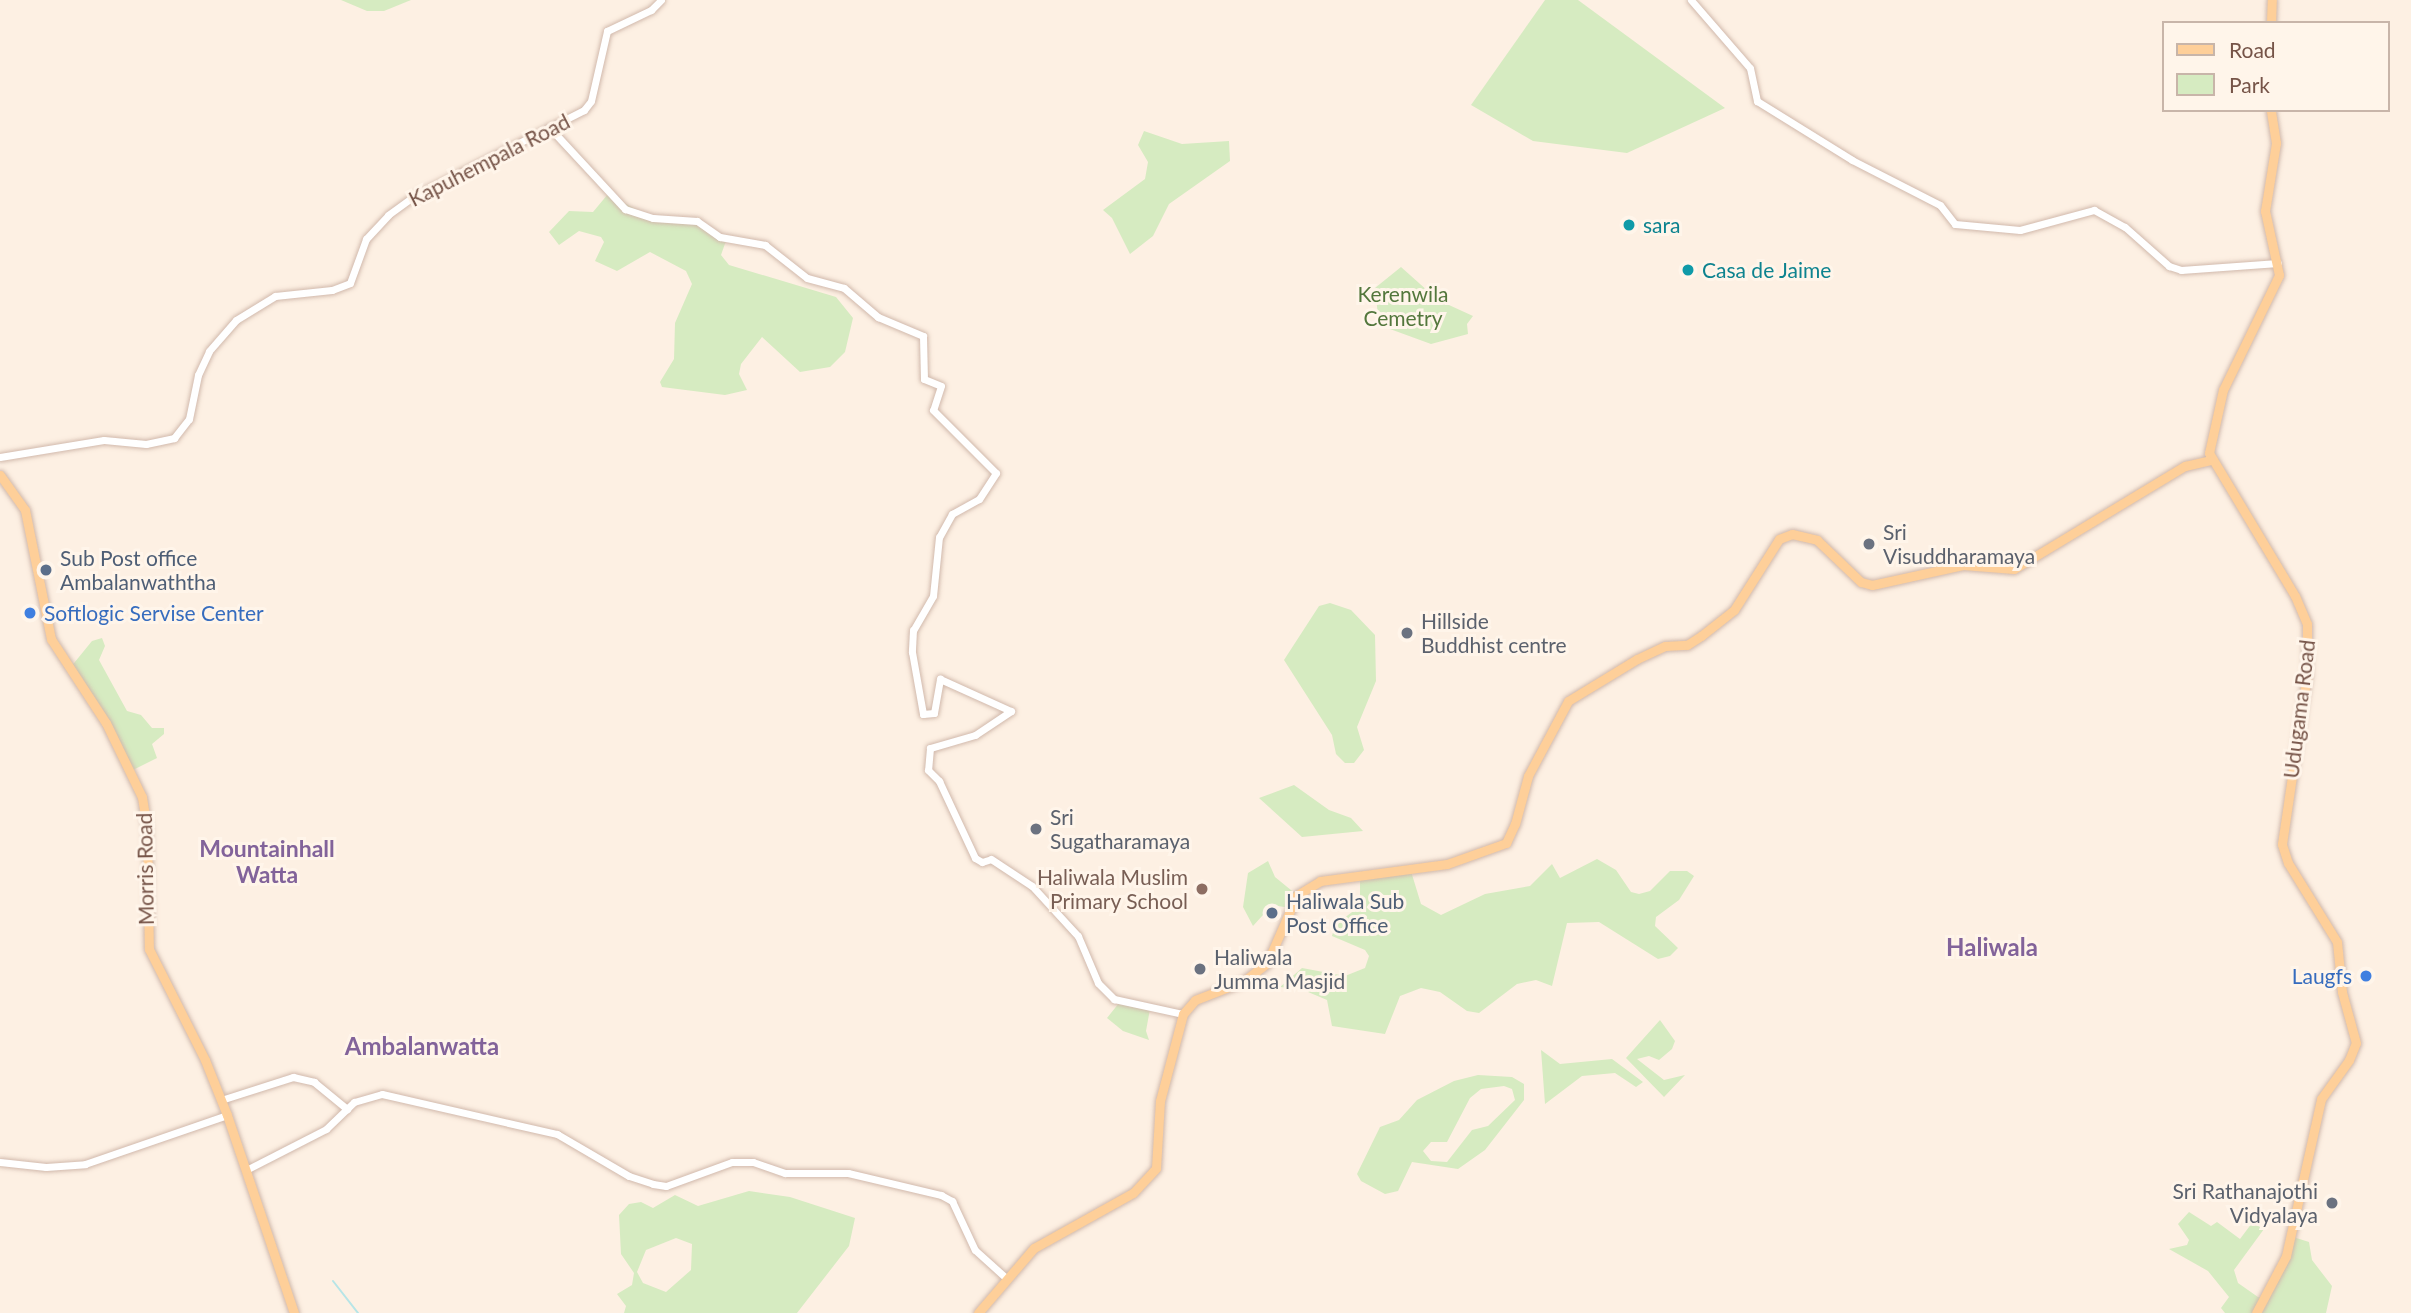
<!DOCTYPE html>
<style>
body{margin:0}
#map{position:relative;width:2411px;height:1313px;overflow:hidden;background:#fdf0e3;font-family:Lato,sans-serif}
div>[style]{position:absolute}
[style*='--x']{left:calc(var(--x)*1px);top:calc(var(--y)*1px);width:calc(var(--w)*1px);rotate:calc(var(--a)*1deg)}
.green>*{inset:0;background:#d6ebc1}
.stream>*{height:2px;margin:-1px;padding:0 1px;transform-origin:1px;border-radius:1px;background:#b7e5e7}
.roads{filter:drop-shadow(0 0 2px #d1b9ac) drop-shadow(0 0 2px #d1b9ac)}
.minor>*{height:7px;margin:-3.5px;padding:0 3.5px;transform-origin:3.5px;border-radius:3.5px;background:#fff}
.major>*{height:9px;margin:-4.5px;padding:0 4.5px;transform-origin:4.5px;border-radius:4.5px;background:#fecf99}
.dots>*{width:19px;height:19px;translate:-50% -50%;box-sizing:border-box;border:4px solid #fff5ea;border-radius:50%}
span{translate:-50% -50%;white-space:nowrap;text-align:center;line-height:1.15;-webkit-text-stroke:6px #fff5ea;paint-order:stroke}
.street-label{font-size:21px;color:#765448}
.culture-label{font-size:21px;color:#0d838f}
.left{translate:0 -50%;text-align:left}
.park-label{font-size:21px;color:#53773c}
.worship-label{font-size:21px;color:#5b616d}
.right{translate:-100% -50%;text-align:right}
.service-label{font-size:21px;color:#4e5e75}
.shop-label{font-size:21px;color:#366cbe}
.education-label{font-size:21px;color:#785e54}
.neighbourhood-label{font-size:23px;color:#82639a;font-weight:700}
.quarter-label{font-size:24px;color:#82639a;font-weight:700}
.legend{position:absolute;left:2162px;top:21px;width:228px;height:91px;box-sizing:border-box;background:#fff5ea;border:2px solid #c8b5a9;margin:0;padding:9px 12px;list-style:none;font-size:21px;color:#765448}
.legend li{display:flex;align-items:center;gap:14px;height:35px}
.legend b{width:35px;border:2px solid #c8b5a9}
</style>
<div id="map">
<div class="green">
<i style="clip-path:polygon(341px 0,411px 0,384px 11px,367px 11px)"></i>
<i style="clip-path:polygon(1545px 0,1578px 0,1725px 108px,1627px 153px,1533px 141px,1471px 105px)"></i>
<i style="clip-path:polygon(1144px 131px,1182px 144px,1229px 141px,1230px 161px,1169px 204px,1153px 236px,1130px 254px,1112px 218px,1103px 210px,1145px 179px,1148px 162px,1138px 145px)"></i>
<i style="clip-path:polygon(608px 194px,652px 218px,697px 221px,727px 238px,721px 255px,729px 265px,836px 297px,853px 318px,845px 352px,830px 367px,800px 372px,762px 337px,741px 364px,739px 374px,747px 390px,725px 395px,662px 387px,660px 382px,674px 359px,675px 323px,692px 284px,686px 271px,650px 252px,617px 271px,595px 261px,604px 242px,601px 237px,579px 231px,559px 245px,549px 232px,569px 211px,593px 212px)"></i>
<i style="clip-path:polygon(1401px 267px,1438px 300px,1473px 316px,1467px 324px,1468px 334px,1431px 344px,1379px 325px,1375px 288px)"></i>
<i style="clip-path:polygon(1330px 603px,1351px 610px,1375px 635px,1376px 681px,1357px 727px,1364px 750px,1354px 763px,1345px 763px,1336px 754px,1332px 735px,1284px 660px,1319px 606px)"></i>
<i style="clip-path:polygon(102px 638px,105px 646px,99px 660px,127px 711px,141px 715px,152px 728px,164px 728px,164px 734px,152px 744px,157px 758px,131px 771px,70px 668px,92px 641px)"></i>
<i style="clip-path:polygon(1294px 785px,1329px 810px,1351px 818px,1363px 831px,1302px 837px,1259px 798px)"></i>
<i style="clip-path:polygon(1597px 859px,1616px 870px,1631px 892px,1639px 894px,1650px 891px,1670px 871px,1687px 871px,1694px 876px,1679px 900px,1656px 917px,1655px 926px,1678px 948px,1670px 956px,1658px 959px,1599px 922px,1567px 923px,1552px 986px,1536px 980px,1517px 984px,1479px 1013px,1467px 1011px,1440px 992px,1421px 988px,1400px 996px,1385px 1034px,1332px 1026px,1327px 1000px,1301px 989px,1280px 987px,1302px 968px,1345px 976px,1365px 968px,1369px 956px,1365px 950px,1332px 936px,1335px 925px,1360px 906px,1360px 873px,1410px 868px,1421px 904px,1441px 915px,1485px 894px,1530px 886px,1552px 864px,1560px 878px)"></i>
<i style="clip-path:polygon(1268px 861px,1275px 877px,1297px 895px,1290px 908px,1272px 905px,1253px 926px,1243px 907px,1248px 873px)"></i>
<i style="clip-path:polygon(1119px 1003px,1150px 1009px,1146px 1031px,1149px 1040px,1123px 1031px,1107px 1018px)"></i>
<i style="clip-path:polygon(1660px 1020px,1675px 1041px,1672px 1049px,1659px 1060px,1649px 1056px,1637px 1059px,1664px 1080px,1685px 1075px,1664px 1097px,1626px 1058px)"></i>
<i style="clip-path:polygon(1541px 1050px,1560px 1064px,1612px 1059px,1643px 1082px,1636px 1087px,1615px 1073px,1582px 1076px,1545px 1104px)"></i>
<i style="clip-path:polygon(evenodd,1478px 1075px,1512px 1077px,1524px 1084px,1524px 1100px,1485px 1150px,1458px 1169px,1412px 1162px,1398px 1191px,1385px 1194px,1361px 1181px,1357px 1174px,1380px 1127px,1399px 1120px,1417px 1100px,1454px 1081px,1478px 1075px,1504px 1086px,1512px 1089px,1515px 1100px,1488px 1126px,1472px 1130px,1447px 1162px,1431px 1161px,1423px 1151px,1431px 1142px,1447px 1142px,1470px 1098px,1481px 1089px,1504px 1086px)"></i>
<i style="clip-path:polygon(evenodd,749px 1191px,790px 1197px,855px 1218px,849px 1246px,797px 1313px,624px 1313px,626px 1306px,617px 1294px,632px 1285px,634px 1273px,621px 1254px,619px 1215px,629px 1204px,641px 1202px,653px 1208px,675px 1195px,698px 1206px,749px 1191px,676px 1238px,692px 1244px,691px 1270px,666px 1292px,643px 1283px,637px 1272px,646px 1250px,676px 1238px)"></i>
<i style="clip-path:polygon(2189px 1212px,2211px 1226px,2217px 1222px,2240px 1239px,2252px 1223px,2264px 1229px,2234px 1270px,2238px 1283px,2258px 1297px,2266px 1299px,2290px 1236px,2309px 1242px,2312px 1260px,2332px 1286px,2326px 1313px,2225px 1313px,2221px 1308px,2229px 1297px,2208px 1271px,2169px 1249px,2187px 1245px,2189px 1240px,2178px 1224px)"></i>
</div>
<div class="stream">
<i style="--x:333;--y:1281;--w:41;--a:52"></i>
</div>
<div class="roads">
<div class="minor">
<i style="--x:1691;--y:0;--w:90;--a:49.1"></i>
<i style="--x:1750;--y:68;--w:34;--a:78"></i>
<i style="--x:1757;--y:101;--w:112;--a:31.8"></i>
<i style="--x:1852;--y:160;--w:99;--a:27.1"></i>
<i style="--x:1940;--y:205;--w:24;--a:52"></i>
<i style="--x:1955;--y:224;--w:65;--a:5.3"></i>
<i style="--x:2020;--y:230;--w:77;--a:-15.1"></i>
<i style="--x:2094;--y:210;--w:35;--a:29"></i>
<i style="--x:2125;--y:227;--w:59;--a:41.6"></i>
<i style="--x:2169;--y:266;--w:13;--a:18"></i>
<i style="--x:2181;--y:270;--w:97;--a:-4.1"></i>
<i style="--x:549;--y:127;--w:112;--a:47.2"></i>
<i style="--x:625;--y:209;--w:29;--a:18"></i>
<i style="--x:653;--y:218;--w:44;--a:3.9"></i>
<i style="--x:697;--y:221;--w:28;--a:35"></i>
<i style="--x:720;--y:237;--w:46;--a:10.1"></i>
<i style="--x:765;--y:245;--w:53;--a:38.2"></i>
<i style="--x:807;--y:278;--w:38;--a:15"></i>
<i style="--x:844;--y:288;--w:45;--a:40.5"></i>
<i style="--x:878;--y:317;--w:49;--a:22.9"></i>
<i style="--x:923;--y:336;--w:43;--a:88.7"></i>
<i style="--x:924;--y:379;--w:18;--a:22"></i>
<i style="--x:941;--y:386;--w:25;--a:108"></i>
<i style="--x:933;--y:410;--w:89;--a:45"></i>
<i style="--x:996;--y:473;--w:31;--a:123"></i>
<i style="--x:979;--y:499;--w:31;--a:151"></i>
<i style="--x:952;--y:514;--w:26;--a:119"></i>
<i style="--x:939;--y:537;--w:59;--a:95.8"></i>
<i style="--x:933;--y:596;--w:39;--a:120"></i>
<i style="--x:913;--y:630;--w:22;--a:93"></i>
<i style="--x:912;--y:652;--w:63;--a:79.9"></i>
<i style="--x:923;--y:714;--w:11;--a:-5"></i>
<i style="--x:934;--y:713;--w:35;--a:-80"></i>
<i style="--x:940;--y:679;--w:78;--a:24.3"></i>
<i style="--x:1011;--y:711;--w:43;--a:146.3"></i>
<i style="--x:975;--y:735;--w:47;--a:163.9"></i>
<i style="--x:930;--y:748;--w:22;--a:95"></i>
<i style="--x:928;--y:770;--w:16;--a:45"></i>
<i style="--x:939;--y:781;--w:85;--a:64.9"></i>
<i style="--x:975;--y:858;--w:8;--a:30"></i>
<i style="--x:982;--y:862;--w:9;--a:-18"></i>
<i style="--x:991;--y:859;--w:49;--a:33.4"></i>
<i style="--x:1032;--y:886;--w:68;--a:47.4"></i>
<i style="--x:1078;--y:936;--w:51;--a:66.9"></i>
<i style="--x:1098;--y:983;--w:23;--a:45"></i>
<i style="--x:1114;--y:999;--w:71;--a:12.3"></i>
<i style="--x:0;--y:457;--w:105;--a:-9.3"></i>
<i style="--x:104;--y:440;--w:42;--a:5.4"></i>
<i style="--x:146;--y:444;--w:29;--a:-12"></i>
<i style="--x:174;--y:438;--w:24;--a:-52"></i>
<i style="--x:189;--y:419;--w:45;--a:-78.4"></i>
<i style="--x:198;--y:375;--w:26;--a:-65"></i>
<i style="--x:209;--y:351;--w:41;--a:-48.9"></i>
<i style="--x:236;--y:320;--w:46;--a:-31.6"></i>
<i style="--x:275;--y:296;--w:57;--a:-6"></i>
<i style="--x:332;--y:290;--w:19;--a:-21"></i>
<i style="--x:350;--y:283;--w:47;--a:-70"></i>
<i style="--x:366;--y:239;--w:33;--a:-47"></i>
<i style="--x:388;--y:215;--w:34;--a:-36"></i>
<i style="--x:416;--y:195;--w:188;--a:-26.8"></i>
<i style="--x:584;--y:110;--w:11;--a:-52"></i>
<i style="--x:591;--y:101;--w:72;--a:-77.1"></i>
<i style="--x:607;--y:31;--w:49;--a:-25.5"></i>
<i style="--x:651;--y:10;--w:14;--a:-45"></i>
<i style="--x:221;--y:1100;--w:76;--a:-17.7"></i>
<i style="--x:293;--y:1077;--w:22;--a:13"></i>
<i style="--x:314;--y:1082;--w:43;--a:39.3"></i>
<i style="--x:0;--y:1162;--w:46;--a:6.2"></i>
<i style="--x:46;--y:1167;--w:39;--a:-4"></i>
<i style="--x:85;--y:1164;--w:150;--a:-19"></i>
<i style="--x:246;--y:1170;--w:90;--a:-27.1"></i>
<i style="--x:326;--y:1129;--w:39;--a:-44"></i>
<i style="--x:354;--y:1102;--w:29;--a:-16"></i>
<i style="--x:382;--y:1094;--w:180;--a:12.9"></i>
<i style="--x:557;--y:1134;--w:83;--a:30.3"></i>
<i style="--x:629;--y:1176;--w:25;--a:18"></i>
<i style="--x:653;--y:1184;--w:13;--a:9"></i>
<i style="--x:666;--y:1186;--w:70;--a:-20"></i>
<i style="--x:732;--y:1162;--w:21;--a:0"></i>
<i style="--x:753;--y:1162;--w:34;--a:19"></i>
<i style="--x:785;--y:1173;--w:63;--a:0"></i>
<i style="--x:848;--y:1173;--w:96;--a:13.3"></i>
<i style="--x:941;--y:1195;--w:13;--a:29"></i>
<i style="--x:952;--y:1201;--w:54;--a:64.9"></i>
<i style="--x:975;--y:1250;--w:42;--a:42.1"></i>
</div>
<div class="major">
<i style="--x:2271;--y:23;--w:23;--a:-88"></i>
<i style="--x:0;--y:475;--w:43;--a:54.5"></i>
<i style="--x:25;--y:510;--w:132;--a:78.6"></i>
<i style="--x:51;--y:639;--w:100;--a:56.8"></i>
<i style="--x:106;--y:723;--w:82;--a:64.1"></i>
<i style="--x:142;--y:797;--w:31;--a:81"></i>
<i style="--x:147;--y:828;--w:121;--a:89.1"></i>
<i style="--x:149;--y:949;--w:124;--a:63.2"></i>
<i style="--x:205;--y:1060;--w:59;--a:68.2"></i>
<i style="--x:227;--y:1115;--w:209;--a:71.3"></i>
<i style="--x:978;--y:1313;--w:86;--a:-49.3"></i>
<i style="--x:1034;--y:1248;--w:113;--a:-29.1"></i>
<i style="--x:1133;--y:1193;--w:34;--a:-47"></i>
<i style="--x:1156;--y:1168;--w:67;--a:-86.6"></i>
<i style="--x:1160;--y:1101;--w:90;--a:-75.2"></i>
<i style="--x:1183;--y:1014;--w:18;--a:-49"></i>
<i style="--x:1195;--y:1000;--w:53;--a:-21.2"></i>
<i style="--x:1244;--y:981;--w:29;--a:-38"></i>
<i style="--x:1267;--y:963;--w:74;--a:-66.2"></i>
<i style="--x:1297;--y:895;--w:27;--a:-31"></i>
<i style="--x:1320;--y:881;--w:128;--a:-7.6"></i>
<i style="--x:1447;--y:864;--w:63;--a:-19.6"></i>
<i style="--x:1506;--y:843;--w:21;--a:-65"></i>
<i style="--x:1515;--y:824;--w:50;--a:-74.8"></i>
<i style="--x:1528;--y:776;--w:85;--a:-61.9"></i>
<i style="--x:1568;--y:701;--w:81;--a:-31.3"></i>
<i style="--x:1637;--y:659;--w:31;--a:-25"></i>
<i style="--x:1665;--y:646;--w:22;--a:-3"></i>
<i style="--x:1687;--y:645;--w:17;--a:-33"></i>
<i style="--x:1701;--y:636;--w:42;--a:-38.2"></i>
<i style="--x:1734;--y:610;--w:84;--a:-57.6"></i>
<i style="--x:1779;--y:539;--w:14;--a:-21"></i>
<i style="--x:1792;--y:534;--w:26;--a:13"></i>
<i style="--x:1817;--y:540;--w:61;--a:43.7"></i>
<i style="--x:1861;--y:582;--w:11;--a:15"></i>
<i style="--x:1872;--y:585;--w:93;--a:-12.4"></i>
<i style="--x:1963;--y:565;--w:51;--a:4.5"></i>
<i style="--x:2014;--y:569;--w:200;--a:-31.1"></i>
<i style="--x:2185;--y:466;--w:27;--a:-13"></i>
<i style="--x:2256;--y:1313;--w:64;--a:-62.2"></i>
<i style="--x:2286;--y:1256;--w:161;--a:-77.4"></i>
<i style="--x:2321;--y:1099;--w:48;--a:-54.3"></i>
<i style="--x:2349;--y:1060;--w:18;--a:-68"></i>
<i style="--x:2356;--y:1043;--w:53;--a:-105.4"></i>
<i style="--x:2342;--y:992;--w:50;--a:-95.7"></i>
<i style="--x:2337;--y:942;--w:93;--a:-121.8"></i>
<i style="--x:2288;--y:863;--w:20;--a:-108"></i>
<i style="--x:2282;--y:844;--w:171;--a:-81.6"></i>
<i style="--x:2307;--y:675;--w:51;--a:-90"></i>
<i style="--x:2307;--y:624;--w:30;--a:-113"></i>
<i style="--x:2295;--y:596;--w:167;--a:-121"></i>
<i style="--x:2209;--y:453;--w:65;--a:-77.5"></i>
<i style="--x:2223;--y:390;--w:128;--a:-64"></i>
<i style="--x:2279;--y:275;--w:66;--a:-102.3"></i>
<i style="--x:2265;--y:211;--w:69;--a:-80.8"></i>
<i style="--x:2276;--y:143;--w:33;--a:-99"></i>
</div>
</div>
<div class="dots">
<i style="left:1629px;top:225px;background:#0f9aa8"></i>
<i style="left:1688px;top:270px;background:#0f9aa8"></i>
<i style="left:1869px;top:544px;background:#6b7280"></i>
<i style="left:46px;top:570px;background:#5c6f8a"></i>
<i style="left:30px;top:613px;background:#3f7fe0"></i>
<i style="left:1407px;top:633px;background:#6b7280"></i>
<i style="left:1036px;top:829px;background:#6b7280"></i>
<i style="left:1202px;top:889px;background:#8d6e63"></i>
<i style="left:1272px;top:913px;background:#5c6f8a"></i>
<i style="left:1200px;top:969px;background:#6b7280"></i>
<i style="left:2366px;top:976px;background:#3f7fe0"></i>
<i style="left:2332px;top:1203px;background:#6b7280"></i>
</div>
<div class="street-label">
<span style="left:489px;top:160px;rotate:-27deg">Kapuhempala Road</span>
<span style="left:2299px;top:709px;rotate:-83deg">Udugama Road</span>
<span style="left:145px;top:869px;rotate:-91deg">Morris Road</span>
</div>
<div class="culture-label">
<span class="left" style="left:1643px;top:225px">sara</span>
<span class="left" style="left:1702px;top:270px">Casa de Jaime</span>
</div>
<div class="park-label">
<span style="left:1403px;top:306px">Kerenwila<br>Cemetry</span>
</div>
<div class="worship-label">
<span class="left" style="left:1883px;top:544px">Sri<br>Visuddharamaya</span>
<span class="left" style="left:1421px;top:633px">Hillside<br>Buddhist centre</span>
<span class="left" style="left:1050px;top:829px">Sri<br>Sugatharamaya</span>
<span class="left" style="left:1214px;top:969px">Haliwala<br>Jumma Masjid</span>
<span class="right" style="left:2318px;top:1203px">Sri Rathanajothi<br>Vidyalaya</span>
</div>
<div class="service-label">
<span class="left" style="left:60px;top:570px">Sub Post office<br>Ambalanwaththa</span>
<span class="left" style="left:1286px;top:913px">Haliwala Sub<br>Post Office</span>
</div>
<div class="shop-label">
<span class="left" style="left:44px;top:613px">Softlogic Servise Center</span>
<span class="right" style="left:2352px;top:976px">Laugfs</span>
</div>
<div class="education-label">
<span class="right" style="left:1188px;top:889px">Haliwala Muslim<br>Primary School</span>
</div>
<div class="neighbourhood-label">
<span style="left:267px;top:861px">Mountainhall<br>Watta</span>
</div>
<div class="quarter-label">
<span style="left:1992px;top:947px">Haliwala</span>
<span style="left:422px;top:1046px">Ambalanwatta</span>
</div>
<ul class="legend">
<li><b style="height:9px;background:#fecf99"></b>Road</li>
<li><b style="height:19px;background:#d6ebc1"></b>Park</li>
</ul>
</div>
